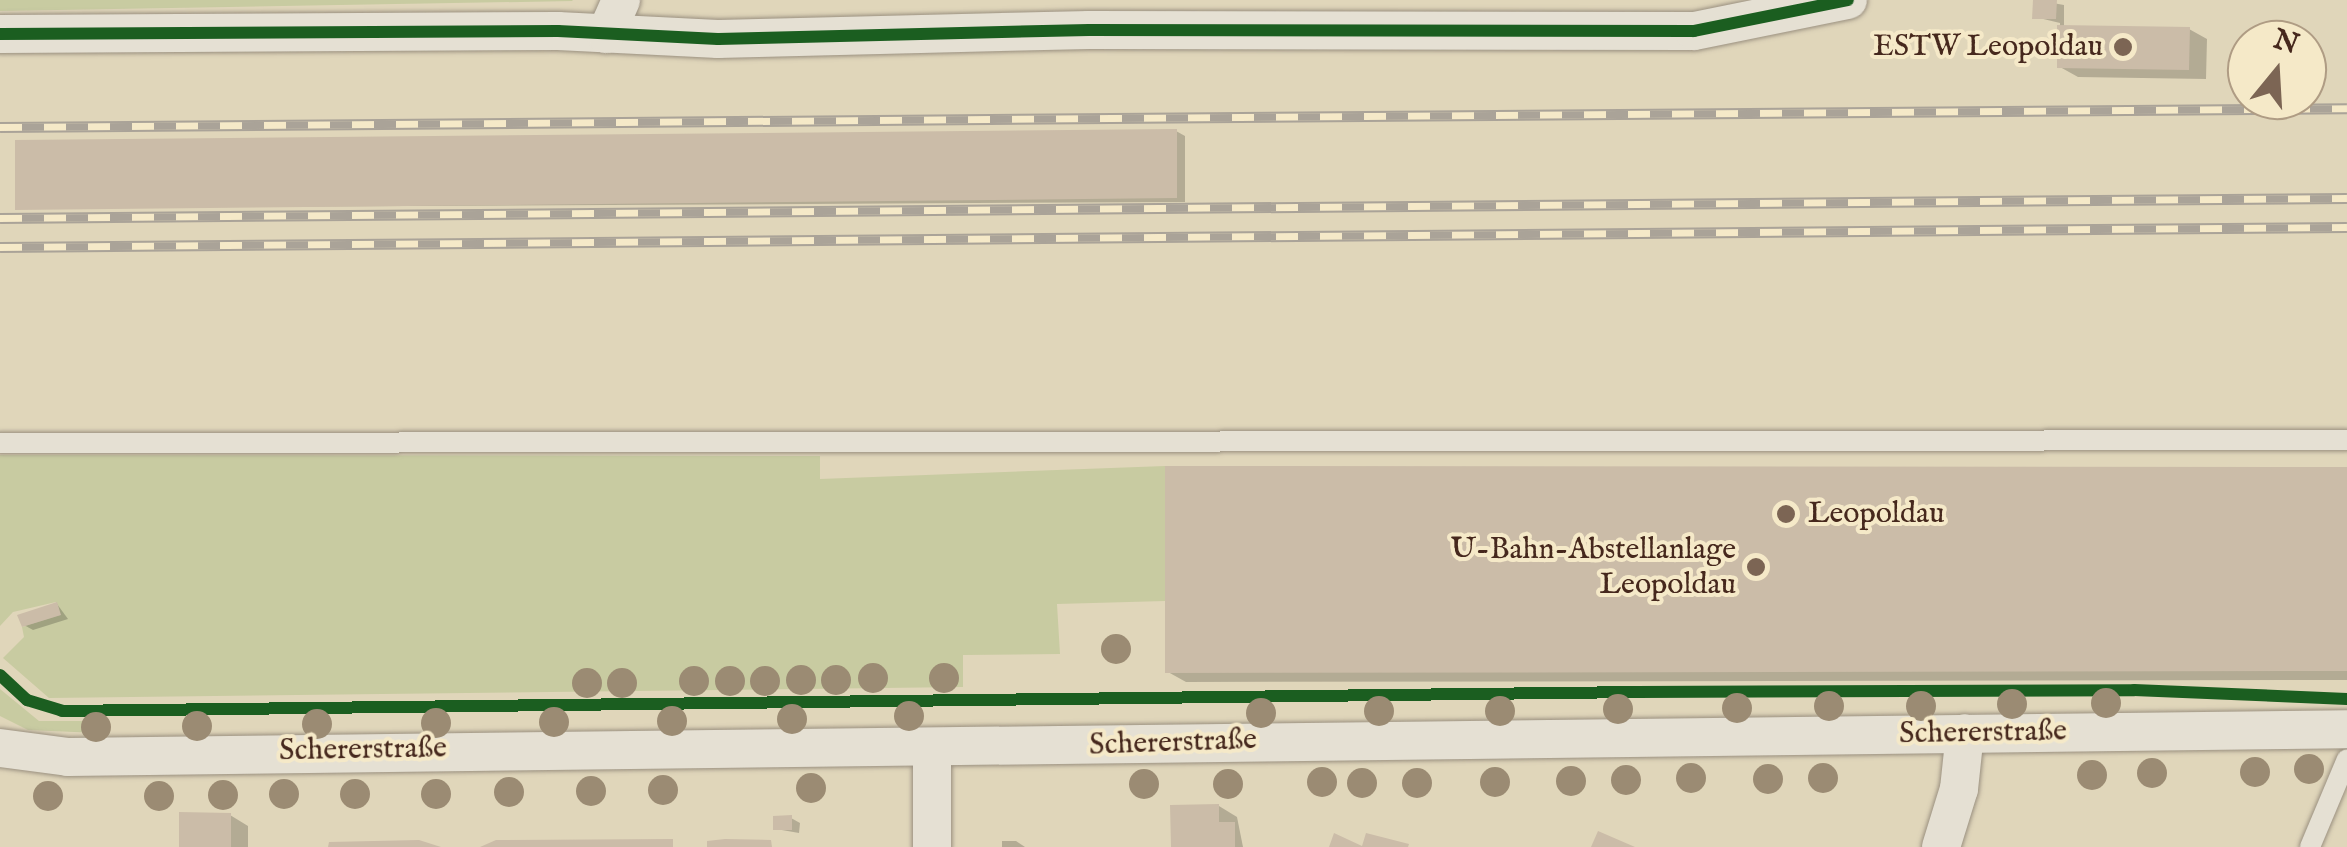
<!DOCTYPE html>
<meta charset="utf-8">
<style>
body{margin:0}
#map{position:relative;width:2347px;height:847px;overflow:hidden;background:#e0d6ba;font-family:"IM FELL English",serif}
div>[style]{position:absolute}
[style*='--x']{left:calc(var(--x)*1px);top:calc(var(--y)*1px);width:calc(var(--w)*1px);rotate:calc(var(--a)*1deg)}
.green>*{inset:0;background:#c8cba1}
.shadow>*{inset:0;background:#0003}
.building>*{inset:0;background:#cbbca8}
.roads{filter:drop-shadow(0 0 2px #9a9080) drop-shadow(0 0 2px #9a9080)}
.service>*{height:20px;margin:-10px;padding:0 10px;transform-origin:10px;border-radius:10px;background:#e5e0d3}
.minor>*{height:38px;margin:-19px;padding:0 19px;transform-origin:19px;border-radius:19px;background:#e5e0d3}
.rail>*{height:11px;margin-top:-5.5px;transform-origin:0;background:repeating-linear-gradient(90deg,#f5e9c8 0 22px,#aaa398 0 44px);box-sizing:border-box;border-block:2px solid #aaa398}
.cycleway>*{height:12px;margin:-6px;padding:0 6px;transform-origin:6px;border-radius:6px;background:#1b5e20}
.trees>*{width:30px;height:30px;margin:-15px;border-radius:50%;background:#9b8b73}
.dots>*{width:28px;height:28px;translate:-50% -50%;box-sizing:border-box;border:5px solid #f5e9c8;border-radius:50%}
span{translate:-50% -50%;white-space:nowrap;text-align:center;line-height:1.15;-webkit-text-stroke:8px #f5e9c8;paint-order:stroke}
.poi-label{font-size:30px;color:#46281d}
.right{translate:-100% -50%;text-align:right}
.left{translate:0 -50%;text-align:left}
.street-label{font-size:30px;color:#46281d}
.north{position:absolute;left:2227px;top:20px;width:100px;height:100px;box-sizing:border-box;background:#f5e9c8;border:2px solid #af9c84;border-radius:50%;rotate:18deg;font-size:28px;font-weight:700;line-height:40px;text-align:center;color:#46281d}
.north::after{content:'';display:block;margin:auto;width:35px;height:45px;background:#7c6554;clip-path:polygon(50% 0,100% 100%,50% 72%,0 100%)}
</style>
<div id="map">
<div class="green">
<i style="clip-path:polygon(0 0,572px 0,573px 1px,0 11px)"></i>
<i style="clip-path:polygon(0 455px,820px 456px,820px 479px,1165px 466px,1165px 601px,1057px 604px,1060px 654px,963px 655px,963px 687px,49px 698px,3px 658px,24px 637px,22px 627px,60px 615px,56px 602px,13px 612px,0 626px)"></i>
<i style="clip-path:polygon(0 689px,39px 721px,98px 721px,98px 733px,28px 730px,0 716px)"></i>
</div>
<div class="shadow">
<i style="clip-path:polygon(2036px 0,2064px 5px,2064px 27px,2189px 29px,2207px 39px,2206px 79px,2078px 77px,2060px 67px,2060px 23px,2035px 17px)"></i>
<i style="clip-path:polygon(1176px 131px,1185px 136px,1185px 202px,18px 208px)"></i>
<i style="clip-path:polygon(2347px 469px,2347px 680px,1186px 682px,1168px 672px)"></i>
<i style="clip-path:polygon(57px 604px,68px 619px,33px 630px,24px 625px)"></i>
<i style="clip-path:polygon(1219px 806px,1237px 817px,1243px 847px,1173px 847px)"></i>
<i style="clip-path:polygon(230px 815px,248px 826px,248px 847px,443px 847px,181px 847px)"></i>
<i style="clip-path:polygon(791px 818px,800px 823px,799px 833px,776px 829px)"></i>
<i style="clip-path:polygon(1002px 841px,1016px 841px,1025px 847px,1002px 847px)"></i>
</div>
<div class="building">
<i style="clip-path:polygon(2033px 0,2057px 0,2056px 19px,2032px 19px)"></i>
<i style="clip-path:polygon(2057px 25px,2190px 27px,2189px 70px,2057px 68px)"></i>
<i style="clip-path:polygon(1177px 129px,1177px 198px,15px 210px,15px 140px)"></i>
<i style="clip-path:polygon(1165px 466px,2347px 467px,2347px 671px,1165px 673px)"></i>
<i style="clip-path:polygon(57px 602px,61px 615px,22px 627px,17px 615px)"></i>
<i style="clip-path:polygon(1219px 804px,1219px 822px,1235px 822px,1235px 847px,1171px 847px,1170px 805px)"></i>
<i style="clip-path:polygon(179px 812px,231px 813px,231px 847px,179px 847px)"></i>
<i style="clip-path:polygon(792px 815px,792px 830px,773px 830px,773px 816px)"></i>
<i style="clip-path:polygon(1598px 831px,1635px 847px,1591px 847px)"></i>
<i style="clip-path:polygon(1334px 833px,1362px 846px,1366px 833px,1409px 844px,1408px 847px,1329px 847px)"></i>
<i style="clip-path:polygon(673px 839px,673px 847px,480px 847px,496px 840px)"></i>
<i style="clip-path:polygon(725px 839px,771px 840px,772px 847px,707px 847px,707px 841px)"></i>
<i style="clip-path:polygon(419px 840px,441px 847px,328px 847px,329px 842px)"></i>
</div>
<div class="roads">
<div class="service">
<i style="--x:0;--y:443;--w:2347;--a:-0.07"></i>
<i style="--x:2310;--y:847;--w:95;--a:-67.2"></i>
</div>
<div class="minor">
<i style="--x:0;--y:34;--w:558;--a:-0.31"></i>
<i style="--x:558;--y:31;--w:160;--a:2.9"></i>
<i style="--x:718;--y:39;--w:371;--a:-1.4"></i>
<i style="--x:1089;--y:30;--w:605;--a:0.09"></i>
<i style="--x:1694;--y:31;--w:157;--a:-11.4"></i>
<i style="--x:606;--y:34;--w:37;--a:-66"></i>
<i style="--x:0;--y:748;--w:69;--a:7.5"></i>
<i style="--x:68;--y:757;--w:2279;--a:-0.7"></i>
<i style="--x:932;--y:847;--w:99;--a:-90"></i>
<i style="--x:1941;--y:847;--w:61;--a:-72.8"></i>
<i style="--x:1959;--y:789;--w:56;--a:-83.9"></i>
</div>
</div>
<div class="rail">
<i style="--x:0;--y:127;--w:2347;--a:-0.46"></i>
<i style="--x:0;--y:218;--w:2347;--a:-0.49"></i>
<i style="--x:0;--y:247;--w:2347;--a:-0.49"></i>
</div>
<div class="cycleway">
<i style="--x:0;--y:34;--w:558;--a:-0.31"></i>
<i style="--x:558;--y:31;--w:160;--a:2.9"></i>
<i style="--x:718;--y:39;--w:371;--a:-1.4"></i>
<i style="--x:1089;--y:30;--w:605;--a:0.09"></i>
<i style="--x:1694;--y:31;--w:157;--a:-11.4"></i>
<i style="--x:0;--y:675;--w:37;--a:43"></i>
<i style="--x:27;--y:700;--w:37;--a:17"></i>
<i style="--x:62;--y:711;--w:1574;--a:-0.69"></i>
<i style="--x:1636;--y:692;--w:498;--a:-0.2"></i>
<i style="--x:2134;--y:690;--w:213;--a:2.4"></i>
</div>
<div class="trees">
<i style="left:1116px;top:649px"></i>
<i style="left:873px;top:678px"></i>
<i style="left:944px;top:678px"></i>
<i style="left:801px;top:680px"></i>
<i style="left:836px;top:680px"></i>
<i style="left:694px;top:681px"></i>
<i style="left:730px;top:681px"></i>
<i style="left:765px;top:681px"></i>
<i style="left:587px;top:683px"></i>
<i style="left:622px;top:683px"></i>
<i style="left:2106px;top:703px"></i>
<i style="left:2012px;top:704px"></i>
<i style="left:1829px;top:706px"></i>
<i style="left:1921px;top:706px"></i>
<i style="left:1737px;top:708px"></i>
<i style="left:1618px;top:709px"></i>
<i style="left:1379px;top:711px"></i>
<i style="left:1500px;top:711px"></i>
<i style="left:1261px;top:713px"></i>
<i style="left:909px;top:716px"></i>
<i style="left:792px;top:719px"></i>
<i style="left:672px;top:721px"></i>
<i style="left:554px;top:722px"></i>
<i style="left:436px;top:723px"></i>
<i style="left:317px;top:724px"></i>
<i style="left:197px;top:726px"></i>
<i style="left:96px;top:727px"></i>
<i style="left:2309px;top:769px"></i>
<i style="left:2255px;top:772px"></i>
<i style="left:2152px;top:773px"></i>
<i style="left:2092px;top:775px"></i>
<i style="left:1691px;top:778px"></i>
<i style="left:1823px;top:778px"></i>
<i style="left:1768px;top:779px"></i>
<i style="left:1626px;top:780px"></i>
<i style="left:1571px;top:781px"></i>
<i style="left:1322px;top:782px"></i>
<i style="left:1495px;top:782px"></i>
<i style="left:1362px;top:783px"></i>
<i style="left:1417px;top:783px"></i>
<i style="left:1144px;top:784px"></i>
<i style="left:1228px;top:784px"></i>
<i style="left:811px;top:788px"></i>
<i style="left:663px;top:790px"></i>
<i style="left:591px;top:791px"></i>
<i style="left:509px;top:792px"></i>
<i style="left:284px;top:794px"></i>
<i style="left:355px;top:794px"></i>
<i style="left:436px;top:794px"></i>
<i style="left:223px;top:795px"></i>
<i style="left:48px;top:796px"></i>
<i style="left:159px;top:796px"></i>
</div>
<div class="dots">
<i style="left:2123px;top:47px;background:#7c6554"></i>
<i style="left:1786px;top:514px;background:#7c6554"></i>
<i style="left:1756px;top:567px;background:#7c6554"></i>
</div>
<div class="poi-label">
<span class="right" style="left:2103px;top:47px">ESTW Leopoldau</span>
<span class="left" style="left:1808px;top:514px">Leopoldau</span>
<span class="right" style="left:1736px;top:567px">U-Bahn-Abstellanlage<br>Leopoldau</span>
</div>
<div class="street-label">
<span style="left:1983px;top:733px;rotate:-1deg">Schererstraße</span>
<span style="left:1173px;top:743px;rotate:-2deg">Schererstraße</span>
<span style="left:363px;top:750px;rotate:-1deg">Schererstraße</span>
</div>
<div class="north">N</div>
</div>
